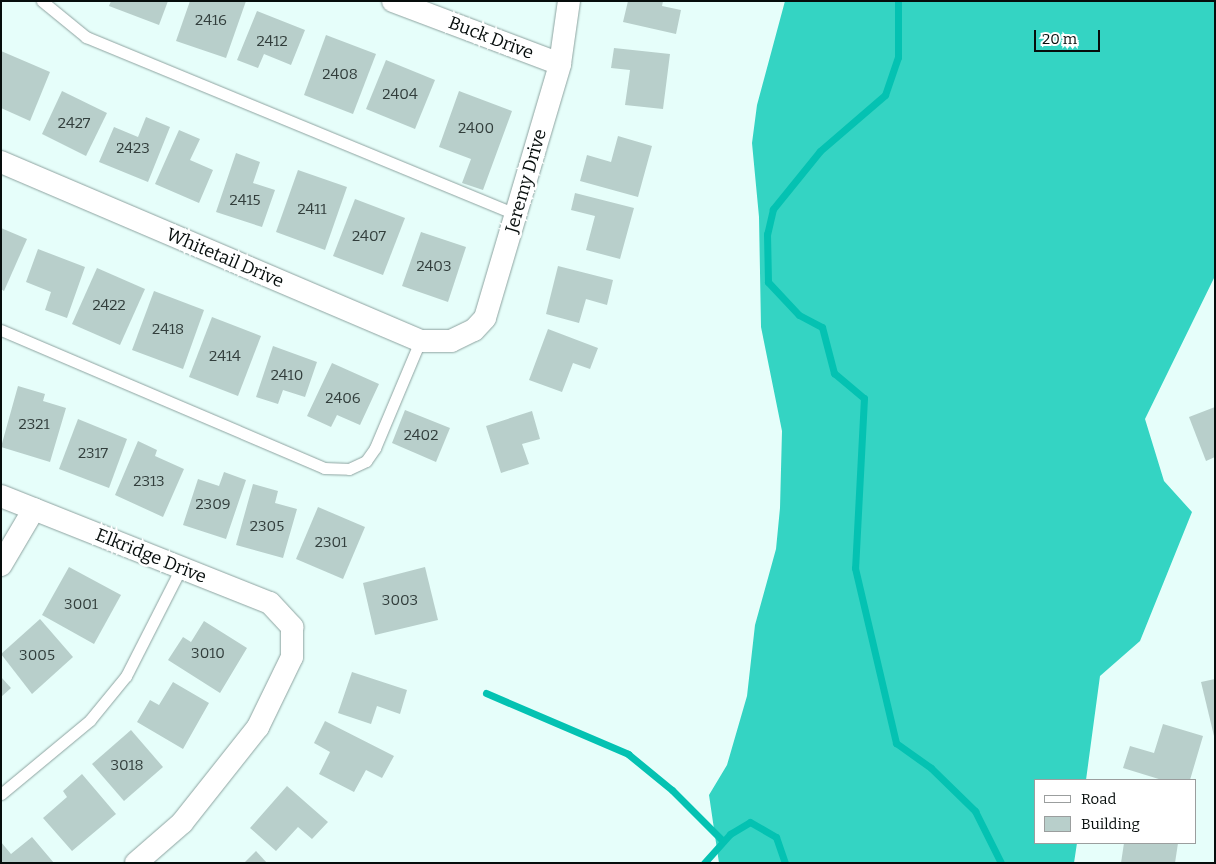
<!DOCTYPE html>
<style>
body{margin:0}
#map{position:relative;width:1216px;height:864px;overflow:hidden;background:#e6fefa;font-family:Bitter,serif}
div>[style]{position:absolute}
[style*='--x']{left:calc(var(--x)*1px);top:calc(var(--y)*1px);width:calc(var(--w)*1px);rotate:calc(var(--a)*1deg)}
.forest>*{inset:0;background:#34d4c3}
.stream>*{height:7px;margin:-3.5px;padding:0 3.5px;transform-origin:3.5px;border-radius:3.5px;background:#04c2b2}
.building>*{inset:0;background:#b8cfcb}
.roads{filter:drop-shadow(0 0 1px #8da3a0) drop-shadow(0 0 1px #8da3a0)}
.lane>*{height:11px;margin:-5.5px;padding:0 5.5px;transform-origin:5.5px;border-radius:5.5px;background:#fff}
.street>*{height:22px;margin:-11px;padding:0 11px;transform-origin:11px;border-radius:11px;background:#fff}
span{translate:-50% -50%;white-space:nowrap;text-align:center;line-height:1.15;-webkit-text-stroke:5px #fff;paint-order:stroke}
.number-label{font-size:15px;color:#323e3c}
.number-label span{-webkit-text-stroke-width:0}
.street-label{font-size:18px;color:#060d0c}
.frame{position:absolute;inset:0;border:2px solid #060d0c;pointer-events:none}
.legend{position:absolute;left:1034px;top:779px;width:162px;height:65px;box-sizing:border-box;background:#fff;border:1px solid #9b9e9e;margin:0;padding:6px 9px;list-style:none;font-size:15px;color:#060d0c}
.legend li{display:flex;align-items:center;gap:10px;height:25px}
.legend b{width:25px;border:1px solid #9b9e9e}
.scale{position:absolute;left:1034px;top:30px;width:66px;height:22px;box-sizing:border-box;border:2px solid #060d0c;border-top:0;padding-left:6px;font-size:15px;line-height:18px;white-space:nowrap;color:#060d0c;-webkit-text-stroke:4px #fff;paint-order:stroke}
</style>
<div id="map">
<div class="forest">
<i style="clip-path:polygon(785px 1px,1215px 1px,1215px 276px,1145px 419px,1164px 481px,1192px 512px,1140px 641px,1100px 676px,1086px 780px,1035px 780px,1035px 843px,1077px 843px,1074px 863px,719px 863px,709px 795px,727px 765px,747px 696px,755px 625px,776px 549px,780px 508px,782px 431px,761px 327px,759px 217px,752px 143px,757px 105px)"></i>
</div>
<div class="stream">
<i style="--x:898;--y:1;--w:56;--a:90"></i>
<i style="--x:898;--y:57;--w:40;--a:108.9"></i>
<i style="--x:885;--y:95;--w:86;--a:139.3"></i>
<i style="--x:820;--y:151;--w:75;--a:129"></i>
<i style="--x:773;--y:209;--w:26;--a:103"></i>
<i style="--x:767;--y:234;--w:48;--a:88.8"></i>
<i style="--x:768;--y:282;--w:45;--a:46.8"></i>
<i style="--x:799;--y:315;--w:26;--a:28"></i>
<i style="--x:822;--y:327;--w:48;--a:75.4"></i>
<i style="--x:834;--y:373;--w:39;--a:40"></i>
<i style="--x:864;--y:398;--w:170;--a:93"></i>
<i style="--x:855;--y:568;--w:180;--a:76.8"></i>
<i style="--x:896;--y:743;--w:43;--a:35.5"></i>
<i style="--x:931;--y:768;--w:62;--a:44.3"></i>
<i style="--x:975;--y:811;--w:58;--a:63.4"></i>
<i style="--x:486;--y:693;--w:155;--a:23.2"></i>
<i style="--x:628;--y:754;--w:57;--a:39.3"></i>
<i style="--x:672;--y:790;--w:72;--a:45"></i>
<i style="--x:704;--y:863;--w:39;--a:-48"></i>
<i style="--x:730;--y:834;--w:23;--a:-31"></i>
<i style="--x:750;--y:822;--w:30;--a:30"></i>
<i style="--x:776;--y:837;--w:28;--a:71"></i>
</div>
<div class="building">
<i style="clip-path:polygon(111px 1px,168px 1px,159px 25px,109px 6px)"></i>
<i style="clip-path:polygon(190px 1px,246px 1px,226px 58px,176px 41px)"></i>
<i style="clip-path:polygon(628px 1px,663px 1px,662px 6px,681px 10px,676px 34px,623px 22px)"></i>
<i style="clip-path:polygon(257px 11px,305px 30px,291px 65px,264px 54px,258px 68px,237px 60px)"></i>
<i style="clip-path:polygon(326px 35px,376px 54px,353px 114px,304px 95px)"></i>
<i style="clip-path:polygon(614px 48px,670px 54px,663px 109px,625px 105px,630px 70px,611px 68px)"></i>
<i style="clip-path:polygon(1px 51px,50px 72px,30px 121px,1px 108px)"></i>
<i style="clip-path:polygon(386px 60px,435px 80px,415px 129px,366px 109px)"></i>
<i style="clip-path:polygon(62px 91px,107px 113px,86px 156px,42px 134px)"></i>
<i style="clip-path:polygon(459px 91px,512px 111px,483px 190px,462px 183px,471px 159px,439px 147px)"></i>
<i style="clip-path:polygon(146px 117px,170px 127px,148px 182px,99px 162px,114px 127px,138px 137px)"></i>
<i style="clip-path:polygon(179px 130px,200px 139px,190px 160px,213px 170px,199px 203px,155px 184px)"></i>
<i style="clip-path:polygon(618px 136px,652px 146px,638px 197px,580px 181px,587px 155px,611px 162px)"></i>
<i style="clip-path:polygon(236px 153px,260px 162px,253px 183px,275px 190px,262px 227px,216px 212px)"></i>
<i style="clip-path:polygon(298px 170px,347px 187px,325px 250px,276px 232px)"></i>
<i style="clip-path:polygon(575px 193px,634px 208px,620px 259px,586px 250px,595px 216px,571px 210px)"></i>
<i style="clip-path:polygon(355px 199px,405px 218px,383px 275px,333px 256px)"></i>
<i style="clip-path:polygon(1px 228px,27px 239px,4px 291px,1px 289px)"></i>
<i style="clip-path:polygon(421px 232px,466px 247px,448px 302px,402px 286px)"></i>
<i style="clip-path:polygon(38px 249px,85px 267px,67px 318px,45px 310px,51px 292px,26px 282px)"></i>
<i style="clip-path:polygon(558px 266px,613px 280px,607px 305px,586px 299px,579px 323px,546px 314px)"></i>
<i style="clip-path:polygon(97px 268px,145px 289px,120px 345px,72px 324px)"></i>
<i style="clip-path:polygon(154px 291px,204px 310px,183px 369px,132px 350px)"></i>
<i style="clip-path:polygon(212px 317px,261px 336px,238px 396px,189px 377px)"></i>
<i style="clip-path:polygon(548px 329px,598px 348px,590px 369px,573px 363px,562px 392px,529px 380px)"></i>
<i style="clip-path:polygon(273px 346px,317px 362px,305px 397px,283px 390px,278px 404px,256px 397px)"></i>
<i style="clip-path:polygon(332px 363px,379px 384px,360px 425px,337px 415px,331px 427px,307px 416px)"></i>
<i style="clip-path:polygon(18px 386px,45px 394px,43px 401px,66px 408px,50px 462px,1px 447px)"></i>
<i style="clip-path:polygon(1215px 407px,1215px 457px,1206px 461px,1189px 417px)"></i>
<i style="clip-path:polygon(405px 410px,450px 428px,436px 462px,392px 443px)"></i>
<i style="clip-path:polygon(532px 411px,540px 439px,522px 444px,529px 464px,501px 473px,486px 426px)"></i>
<i style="clip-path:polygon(78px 419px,127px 439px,109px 488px,59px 469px)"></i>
<i style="clip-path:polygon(138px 441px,157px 450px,155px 456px,184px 469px,163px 517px,115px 495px)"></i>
<i style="clip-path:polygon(224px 472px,246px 480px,226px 539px,183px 525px,198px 479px,219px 486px)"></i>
<i style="clip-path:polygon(253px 484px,278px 491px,275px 503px,297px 509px,283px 558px,236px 545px)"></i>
<i style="clip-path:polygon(318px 507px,365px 527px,343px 579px,296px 559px)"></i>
<i style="clip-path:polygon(69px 567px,121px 595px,94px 644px,42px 615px)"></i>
<i style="clip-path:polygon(425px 567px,438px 620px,375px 635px,363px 583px)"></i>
<i style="clip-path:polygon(40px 619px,73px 657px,32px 694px,1px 654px)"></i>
<i style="clip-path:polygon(204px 621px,247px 648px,220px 693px,168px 660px,183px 637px,191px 642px)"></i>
<i style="clip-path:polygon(352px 672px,407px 690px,400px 714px,377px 706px,371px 724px,338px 713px)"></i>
<i style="clip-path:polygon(1px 677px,11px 688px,1px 697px)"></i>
<i style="clip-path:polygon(1215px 679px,1215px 736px,1214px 736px,1201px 682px)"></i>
<i style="clip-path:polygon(173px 682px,209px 703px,183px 749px,137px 722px,150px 700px,159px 705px)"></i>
<i style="clip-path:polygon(325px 721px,394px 756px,382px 778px,366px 770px,354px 792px,319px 774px,330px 752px,314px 743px)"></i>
<i style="clip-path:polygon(1163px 724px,1203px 736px,1190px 780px,1162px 780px,1123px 768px,1130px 746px,1154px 753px)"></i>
<i style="clip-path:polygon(131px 730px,163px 767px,124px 801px,92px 764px)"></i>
<i style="clip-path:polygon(82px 774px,116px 814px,72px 851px,43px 818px,67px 797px,63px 791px)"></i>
<i style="clip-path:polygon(287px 786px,328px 822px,312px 839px,298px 827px,276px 851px,250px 828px)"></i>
<i style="clip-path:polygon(32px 837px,54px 863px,1px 863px,1px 842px,11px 854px)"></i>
<i style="clip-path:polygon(1124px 843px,1178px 843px,1175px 863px,1121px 863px)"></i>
<i style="clip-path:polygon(256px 851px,267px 863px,244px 863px)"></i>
</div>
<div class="roads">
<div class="lane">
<i style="--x:42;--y:1;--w:57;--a:39.3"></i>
<i style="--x:86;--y:37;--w:465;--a:22.4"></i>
<i style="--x:1;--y:330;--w:351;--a:23.1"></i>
<i style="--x:324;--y:468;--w:25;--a:2"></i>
<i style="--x:349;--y:469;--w:19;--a:-25"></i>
<i style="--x:366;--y:461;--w:16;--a:-55"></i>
<i style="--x:375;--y:448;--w:116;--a:-67.2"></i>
<i style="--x:1;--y:794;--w:116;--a:-39.7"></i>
<i style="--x:90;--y:720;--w:57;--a:-50.7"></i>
<i style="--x:126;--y:676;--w:121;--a:-63"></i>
</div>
<div class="street">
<i style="--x:393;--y:1;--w:178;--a:20.7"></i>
<i style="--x:1;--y:162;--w:456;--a:23.1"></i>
<i style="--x:420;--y:341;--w:31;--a:0"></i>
<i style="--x:451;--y:341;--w:25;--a:-26"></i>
<i style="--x:474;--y:330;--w:16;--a:-47"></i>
<i style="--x:485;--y:318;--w:265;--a:-73.5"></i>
<i style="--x:560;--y:64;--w:64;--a:-81.9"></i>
<i style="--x:1;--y:496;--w:289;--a:21.7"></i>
<i style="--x:270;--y:603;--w:33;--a:47"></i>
<i style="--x:292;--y:627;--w:30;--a:90"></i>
<i style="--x:292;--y:657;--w:78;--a:115.9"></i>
<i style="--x:258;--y:727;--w:122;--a:128.4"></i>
<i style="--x:182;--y:823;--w:61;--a:139"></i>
<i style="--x:1;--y:565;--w:65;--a:-59.5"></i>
</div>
</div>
<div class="number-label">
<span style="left:211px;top:21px">2416</span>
<span style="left:272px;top:42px">2412</span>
<span style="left:340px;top:75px">2408</span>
<span style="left:400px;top:95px">2404</span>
<span style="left:74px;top:124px">2427</span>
<span style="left:476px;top:129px">2400</span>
<span style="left:133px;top:149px">2423</span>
<span style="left:245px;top:201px">2415</span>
<span style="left:312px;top:210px">2411</span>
<span style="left:369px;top:237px">2407</span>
<span style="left:434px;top:267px">2403</span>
<span style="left:109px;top:306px">2422</span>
<span style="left:168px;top:330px">2418</span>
<span style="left:225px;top:357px">2414</span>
<span style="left:287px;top:376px">2410</span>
<span style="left:343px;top:399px">2406</span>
<span style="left:34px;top:425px">2321</span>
<span style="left:421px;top:436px">2402</span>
<span style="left:93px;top:454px">2317</span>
<span style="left:149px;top:482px">2313</span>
<span style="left:213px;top:505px">2309</span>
<span style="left:267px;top:527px">2305</span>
<span style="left:331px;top:543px">2301</span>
<span style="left:400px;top:601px">3003</span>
<span style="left:81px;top:605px">3001</span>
<span style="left:208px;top:654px">3010</span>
<span style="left:37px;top:656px">3005</span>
<span style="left:127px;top:766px">3018</span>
</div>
<div class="street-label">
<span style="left:491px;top:38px;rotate:21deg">Buck Drive</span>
<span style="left:526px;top:181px;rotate:-74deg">Jeremy Drive</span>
<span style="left:225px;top:258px;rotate:23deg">Whitetail Drive</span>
<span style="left:151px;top:556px;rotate:22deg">Elkridge Drive</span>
</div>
<div class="frame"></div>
<ul class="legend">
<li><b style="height:6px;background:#fff"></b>Road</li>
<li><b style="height:14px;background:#b8cfcb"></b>Building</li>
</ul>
<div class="scale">20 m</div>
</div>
